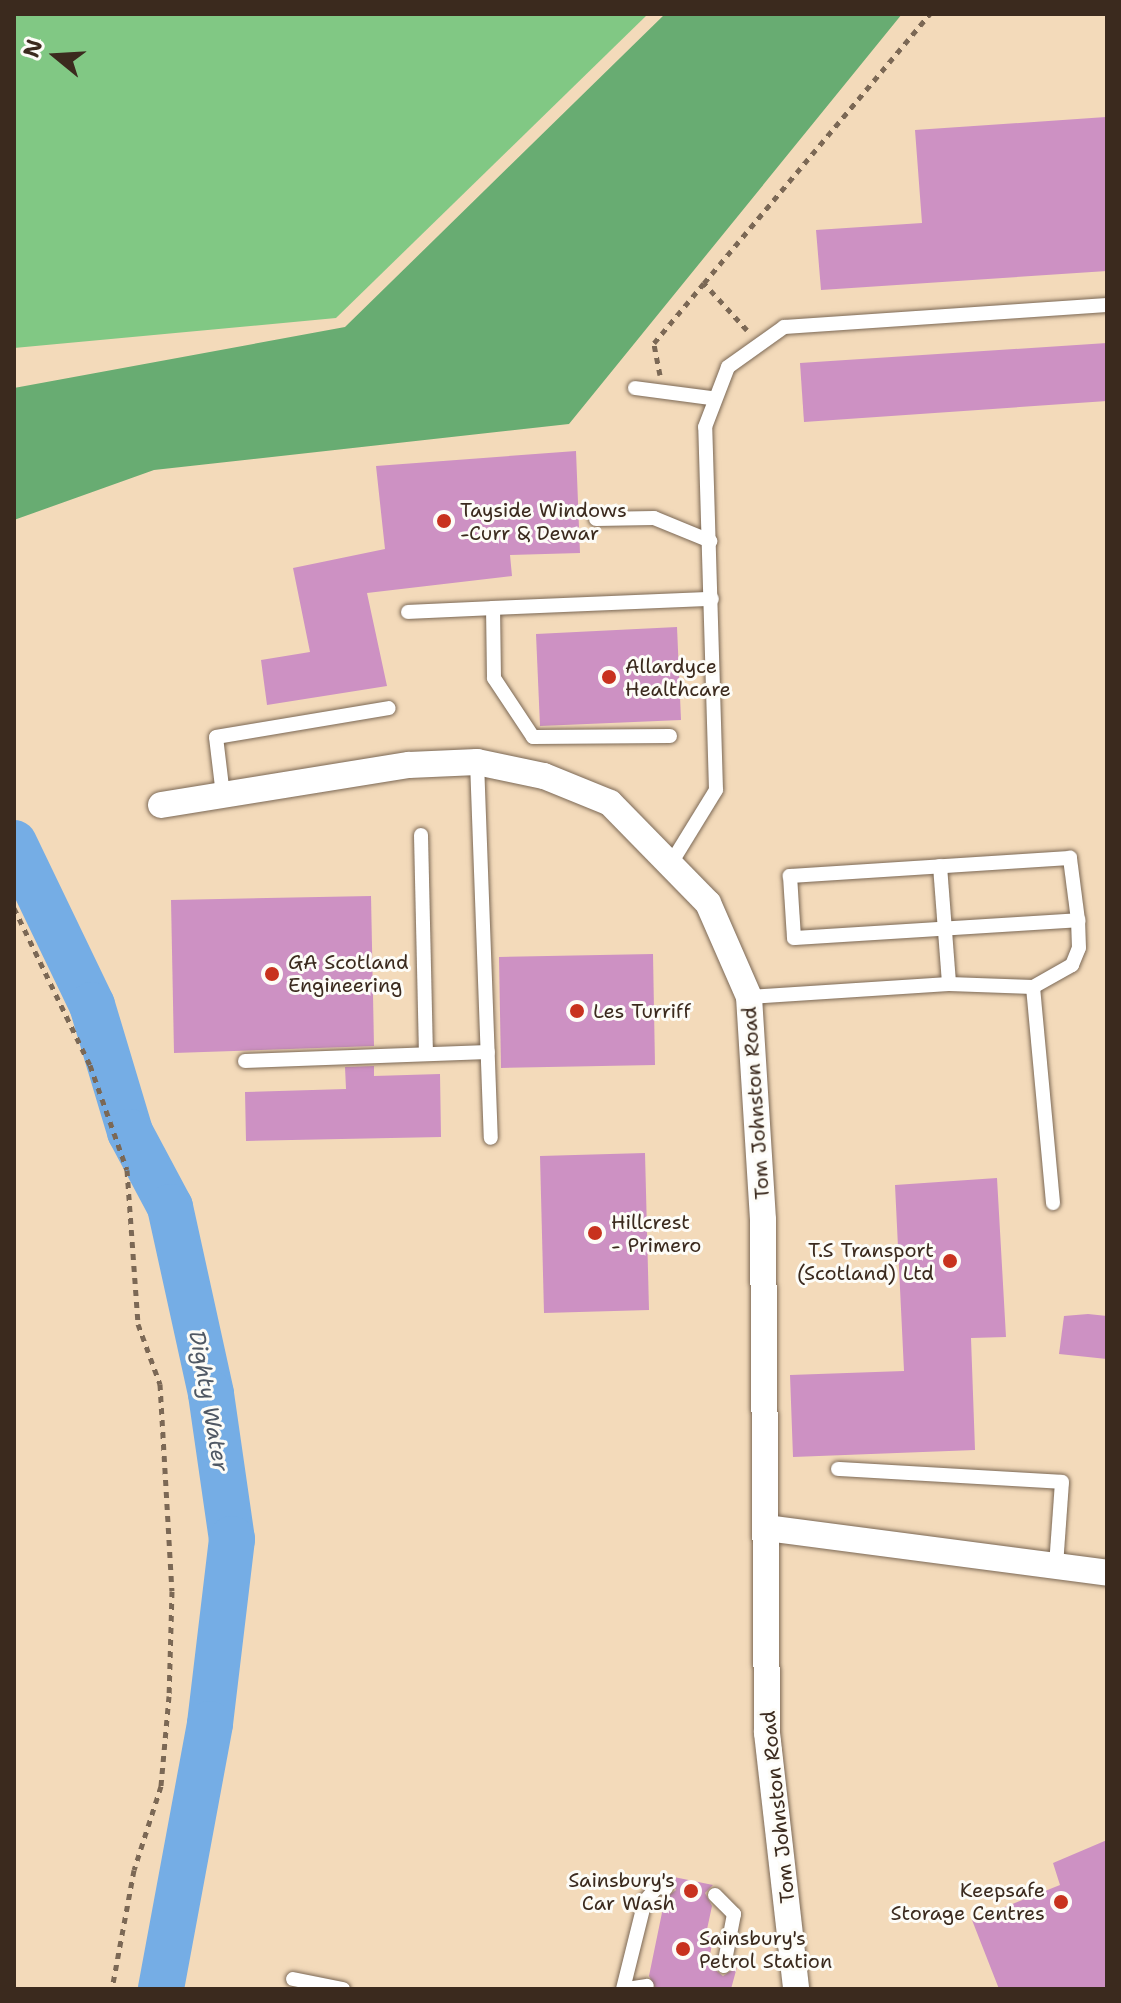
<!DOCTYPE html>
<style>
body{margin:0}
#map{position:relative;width:1121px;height:2003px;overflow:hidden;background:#f3daba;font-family:"Shantell Sans",sans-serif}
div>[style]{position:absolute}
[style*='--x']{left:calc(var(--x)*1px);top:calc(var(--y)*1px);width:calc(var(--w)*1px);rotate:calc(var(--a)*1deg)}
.green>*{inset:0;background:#81c884}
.forest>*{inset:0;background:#68ac72}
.river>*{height:46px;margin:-23px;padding:0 23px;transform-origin:23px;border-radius:23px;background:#75ade5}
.building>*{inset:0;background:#cd91c3}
.path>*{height:5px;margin-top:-2.5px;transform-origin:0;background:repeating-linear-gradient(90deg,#7b6855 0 6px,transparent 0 12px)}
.roads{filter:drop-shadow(0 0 2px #7b6855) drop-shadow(0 0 2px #7b6855)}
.lane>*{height:14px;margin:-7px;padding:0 7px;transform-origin:7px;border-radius:7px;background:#fff}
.street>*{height:26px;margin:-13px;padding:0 13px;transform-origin:13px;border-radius:13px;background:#fff}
.dots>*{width:22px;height:22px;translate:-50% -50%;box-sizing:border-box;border:4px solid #fdfcf7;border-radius:50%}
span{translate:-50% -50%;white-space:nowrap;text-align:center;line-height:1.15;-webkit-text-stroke:6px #fdfcf7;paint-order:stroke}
.poi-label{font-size:20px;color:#3b2a1e}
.left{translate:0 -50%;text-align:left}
.right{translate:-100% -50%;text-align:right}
.street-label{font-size:20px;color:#3b2a1e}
.water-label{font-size:22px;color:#4f5864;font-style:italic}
.frame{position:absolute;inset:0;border:16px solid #3b2a1e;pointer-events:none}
.north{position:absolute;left:16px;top:16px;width:80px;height:80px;-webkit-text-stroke:6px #fdfcf7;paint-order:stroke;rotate:288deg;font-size:22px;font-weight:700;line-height:32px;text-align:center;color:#3b2a1e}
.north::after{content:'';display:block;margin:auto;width:28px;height:36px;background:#3b2a1e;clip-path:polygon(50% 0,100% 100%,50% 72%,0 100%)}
</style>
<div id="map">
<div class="green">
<i style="clip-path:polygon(14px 14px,648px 14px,336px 318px,14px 348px)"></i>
</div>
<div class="forest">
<i style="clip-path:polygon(665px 14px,902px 14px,569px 424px,154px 470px,14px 520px,14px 388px,345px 327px)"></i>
</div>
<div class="river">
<i style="--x:14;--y:843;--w:180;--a:64.3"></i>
<i style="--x:92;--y:1005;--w:133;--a:73.3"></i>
<i style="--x:130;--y:1132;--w:85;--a:61.9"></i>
<i style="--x:170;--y:1207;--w:191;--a:77.6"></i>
<i style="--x:211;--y:1394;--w:147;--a:81.8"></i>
<i style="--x:232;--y:1539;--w:186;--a:96.8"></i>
<i style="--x:210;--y:1724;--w:269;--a:100.5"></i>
</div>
<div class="building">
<i style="clip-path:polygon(1106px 117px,1107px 271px,821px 290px,816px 230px,922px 223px,915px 130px)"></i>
<i style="clip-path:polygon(1107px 343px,1107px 401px,804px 422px,800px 363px)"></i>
<i style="clip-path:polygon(576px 451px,580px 553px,510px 555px,512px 576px,367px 593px,387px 686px,267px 705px,261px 660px,310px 652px,293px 568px,385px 549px,376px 466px)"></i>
<i style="clip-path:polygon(677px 627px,681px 720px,540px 726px,536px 634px)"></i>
<i style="clip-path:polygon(371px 896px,374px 1046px,174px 1053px,171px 900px)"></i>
<i style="clip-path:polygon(653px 954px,655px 1065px,501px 1068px,499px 957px)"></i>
<i style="clip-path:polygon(374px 1066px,374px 1076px,440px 1074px,441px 1137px,246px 1141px,245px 1092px,346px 1089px,345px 1067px)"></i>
<i style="clip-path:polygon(645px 1153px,649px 1310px,544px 1313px,540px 1156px)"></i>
<i style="clip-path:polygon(997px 1178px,1006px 1337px,971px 1338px,975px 1450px,793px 1457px,790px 1375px,904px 1371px,895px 1185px)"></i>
<i style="clip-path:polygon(1088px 1314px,1107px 1316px,1107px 1359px,1059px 1354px,1064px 1316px)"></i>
<i style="clip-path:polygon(1107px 1840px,1107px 1989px,999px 1989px,972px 1920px,1060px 1885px,1053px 1863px)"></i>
<i style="clip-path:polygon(669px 1876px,713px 1885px,705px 1893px,712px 1906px,706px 1934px,714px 1935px,708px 1964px,723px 1976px,737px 1967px,731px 1989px,656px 1989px,649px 1976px,665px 1898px,676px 1890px)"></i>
</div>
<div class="path">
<i style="--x:747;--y:330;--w:64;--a:-132.5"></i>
<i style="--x:704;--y:283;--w:351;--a:-50"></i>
<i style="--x:660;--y:375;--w:33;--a:-101"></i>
<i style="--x:654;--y:343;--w:78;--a:-50.2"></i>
<i style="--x:14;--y:908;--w:174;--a:64.2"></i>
<i style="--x:90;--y:1065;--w:111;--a:70.6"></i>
<i style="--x:127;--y:1170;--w:154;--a:85.9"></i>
<i style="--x:138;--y:1324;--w:64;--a:69.9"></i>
<i style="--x:160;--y:1384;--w:207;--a:86.7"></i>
<i style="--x:172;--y:1591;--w:105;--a:91.6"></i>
<i style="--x:169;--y:1696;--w:90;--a:95.1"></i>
<i style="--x:161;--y:1786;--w:88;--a:107.8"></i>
<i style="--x:134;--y:1870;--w:121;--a:100.5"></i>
</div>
<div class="roads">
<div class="lane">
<i style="--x:635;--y:388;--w:77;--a:7.5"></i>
<i style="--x:596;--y:519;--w:58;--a:-1"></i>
<i style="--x:654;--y:518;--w:61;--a:22.3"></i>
<i style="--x:408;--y:612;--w:85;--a:-2.7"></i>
<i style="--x:670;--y:736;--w:137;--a:179.6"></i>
<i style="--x:533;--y:737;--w:71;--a:-123.5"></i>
<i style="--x:494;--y:678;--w:70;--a:-90.8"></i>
<i style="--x:493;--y:608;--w:219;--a:-2.4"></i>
<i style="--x:477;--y:762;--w:376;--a:87.9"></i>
<i style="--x:223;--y:795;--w:58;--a:-96.9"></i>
<i style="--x:216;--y:737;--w:175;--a:-9.5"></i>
<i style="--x:421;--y:835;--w:219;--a:88.7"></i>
<i style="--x:673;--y:860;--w:82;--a:-58.4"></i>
<i style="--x:716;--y:790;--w:363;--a:-91.7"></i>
<i style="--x:705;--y:427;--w:64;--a:-69"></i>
<i style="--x:728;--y:367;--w:69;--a:-35.5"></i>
<i style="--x:784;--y:327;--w:324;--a:-3.9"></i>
<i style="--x:940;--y:866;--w:118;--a:85.6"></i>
<i style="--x:1033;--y:987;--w:217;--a:84.7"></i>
<i style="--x:749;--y:997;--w:200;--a:-3.7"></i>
<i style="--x:949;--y:984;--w:84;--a:2"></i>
<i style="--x:1033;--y:987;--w:45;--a:-29.4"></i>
<i style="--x:1072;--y:965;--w:18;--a:-68"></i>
<i style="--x:1079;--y:948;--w:28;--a:-92"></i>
<i style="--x:1078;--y:920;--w:63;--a:-97.4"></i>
<i style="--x:1070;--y:858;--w:281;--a:176.3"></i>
<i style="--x:790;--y:876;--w:62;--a:86.3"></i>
<i style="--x:794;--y:938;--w:285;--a:-3.6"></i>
<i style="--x:245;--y:1061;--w:243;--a:-2.1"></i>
<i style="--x:838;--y:1469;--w:224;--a:3.3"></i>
<i style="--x:1062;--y:1482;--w:84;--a:94.1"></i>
<i style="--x:715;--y:1895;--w:27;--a:45"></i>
<i style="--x:734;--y:1914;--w:53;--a:100.9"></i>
<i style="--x:293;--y:1979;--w:51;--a:11.3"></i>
<i style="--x:623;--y:1989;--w:91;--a:-76"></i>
<i style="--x:645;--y:1901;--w:18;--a:-49"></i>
<i style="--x:657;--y:1887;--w:9;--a:6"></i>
<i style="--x:627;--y:1989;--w:20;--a:-9"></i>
</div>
<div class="street">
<i style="--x:161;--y:805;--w:251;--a:-9.2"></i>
<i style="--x:409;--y:765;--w:68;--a:-2.5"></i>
<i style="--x:477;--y:762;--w:68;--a:11.8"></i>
<i style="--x:544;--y:776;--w:71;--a:22.2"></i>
<i style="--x:610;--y:803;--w:140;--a:45.6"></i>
<i style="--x:708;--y:903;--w:103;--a:66.4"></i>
<i style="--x:749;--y:997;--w:223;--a:86.4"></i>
<i style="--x:763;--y:1220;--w:513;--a:89.55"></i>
<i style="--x:767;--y:1733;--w:258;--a:83.5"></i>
<i style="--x:767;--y:1528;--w:343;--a:7.5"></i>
</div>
</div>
<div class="dots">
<i style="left:444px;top:521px;background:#c8321e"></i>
<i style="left:609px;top:677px;background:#c8321e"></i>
<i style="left:272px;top:974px;background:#c8321e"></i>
<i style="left:577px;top:1011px;background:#c8321e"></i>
<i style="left:595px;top:1233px;background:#c8321e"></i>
<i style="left:950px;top:1261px;background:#c8321e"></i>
<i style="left:691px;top:1891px;background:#c8321e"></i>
<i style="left:1061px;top:1902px;background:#c8321e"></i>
<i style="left:683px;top:1949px;background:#c8321e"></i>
</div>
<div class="poi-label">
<span class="left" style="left:460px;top:522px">Tayside Windows<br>-Curr &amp; Dewar</span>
<span class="left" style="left:625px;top:678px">Allardyce<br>Healthcare</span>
<span class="left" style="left:288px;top:974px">GA Scotland<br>Engineering</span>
<span class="left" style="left:593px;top:1011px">Les Turriff</span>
<span class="left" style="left:611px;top:1234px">Hillcrest<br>- Primero</span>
<span class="right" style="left:934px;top:1262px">T.S Transport<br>(Scotland) Ltd</span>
<span class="right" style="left:675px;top:1892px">Sainsbury's<br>Car Wash</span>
<span class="right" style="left:1045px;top:1902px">Keepsafe<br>Storage Centres</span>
<span class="left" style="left:699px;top:1950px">Sainsbury's<br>Petrol Station</span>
</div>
<div class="street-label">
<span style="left:756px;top:1103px;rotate:-94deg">Tom Johnston Road</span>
<span style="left:778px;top:1807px;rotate:-96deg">Tom Johnston Road</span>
</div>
<div class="water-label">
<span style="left:209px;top:1401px;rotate:80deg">Dighty Water</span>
</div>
<div class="frame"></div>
<div class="north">N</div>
</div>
